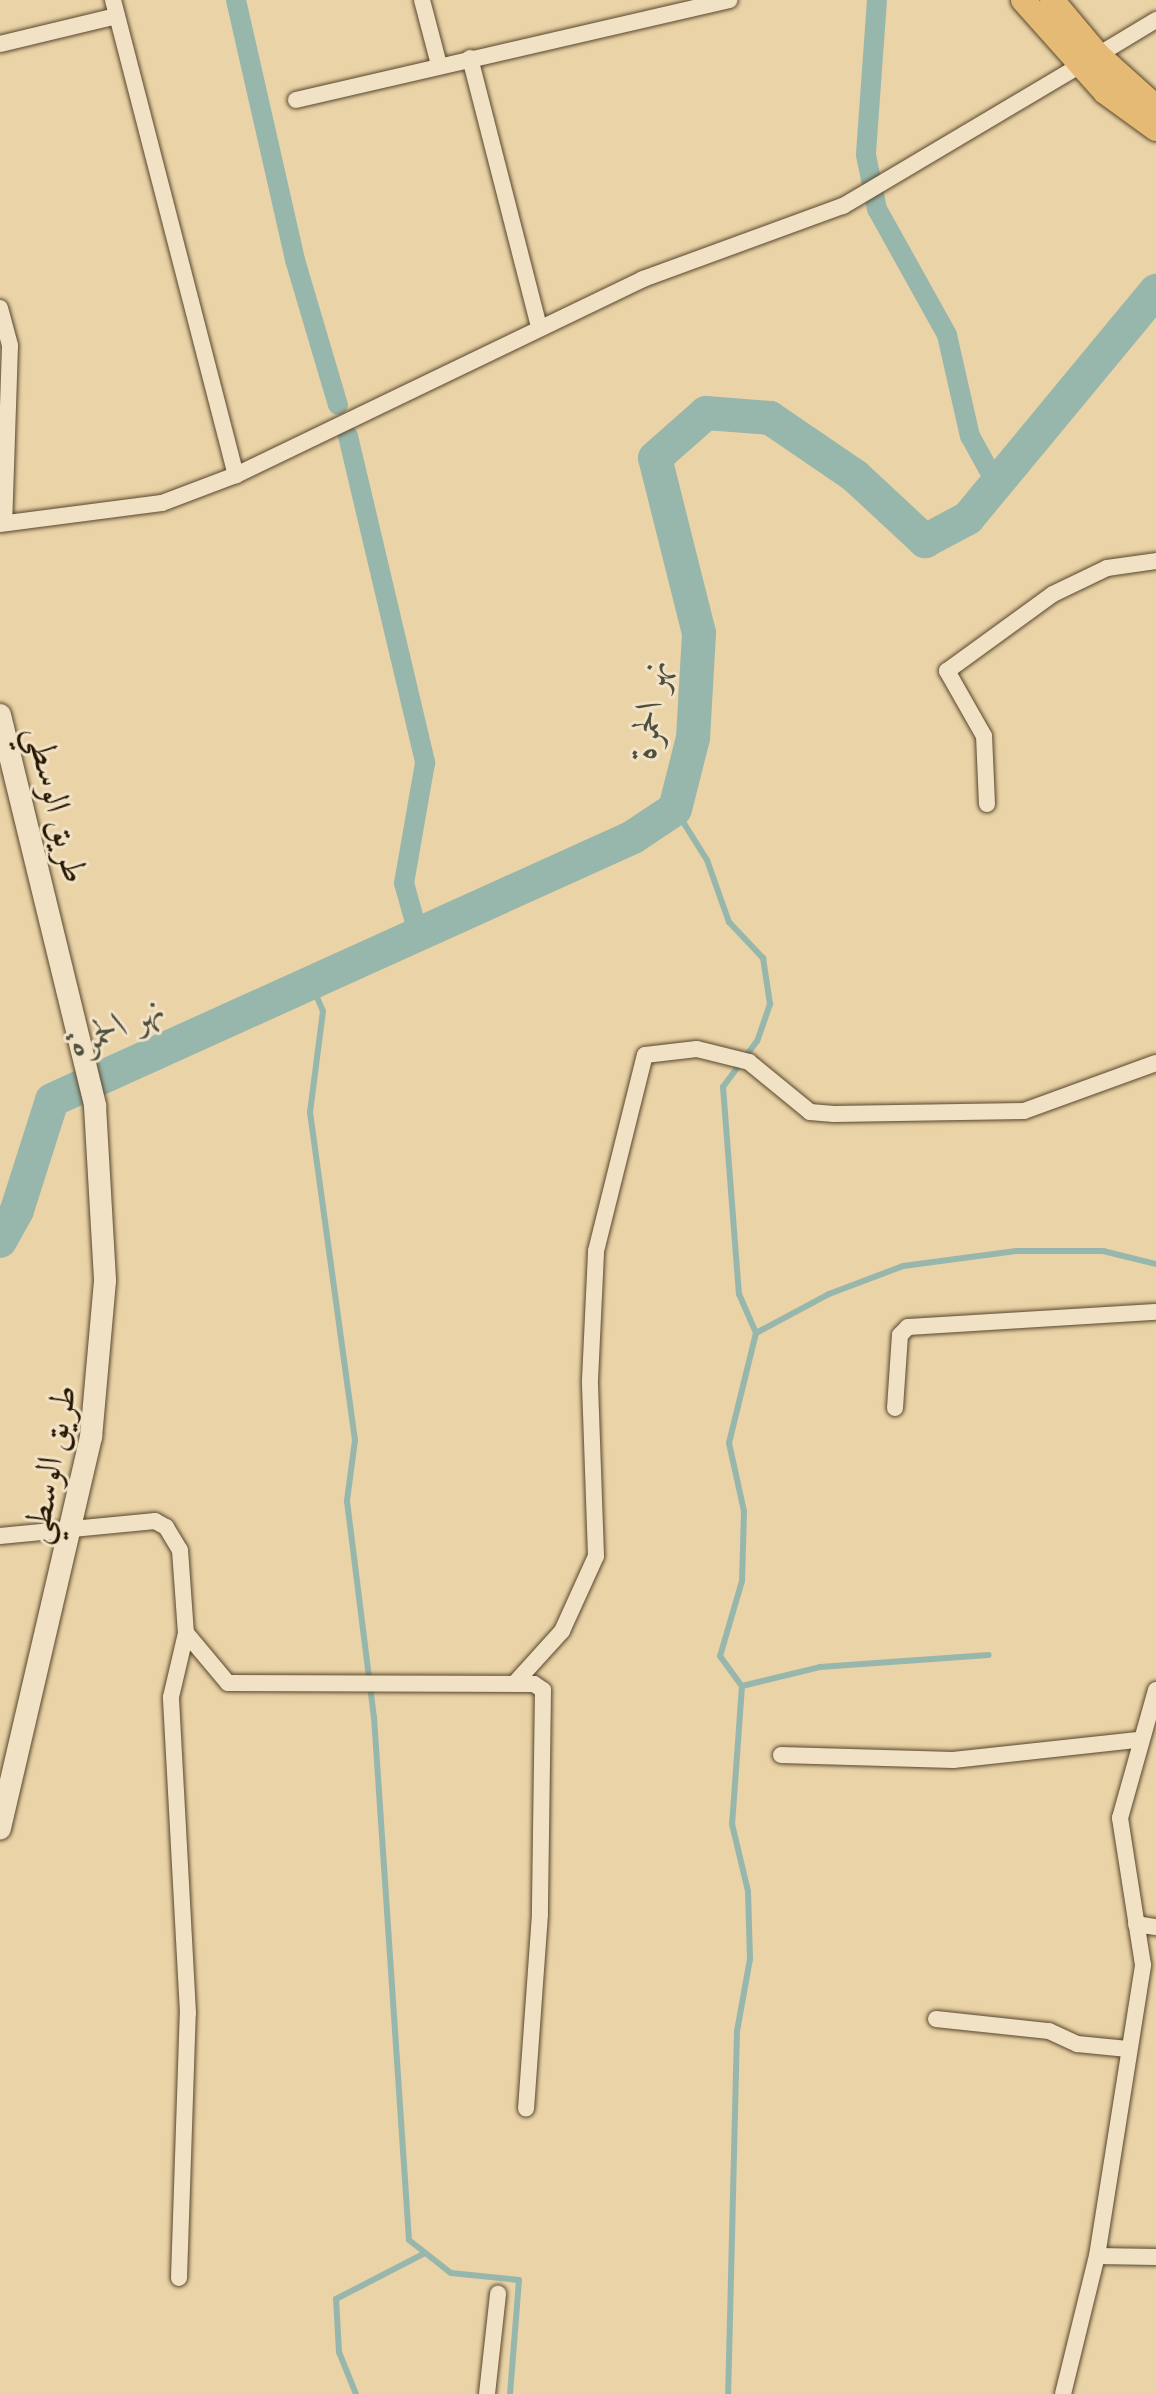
<!DOCTYPE html>
<meta charset="utf-8">
<style>
body{margin:0}
#map{position:relative;width:1156px;height:2394px;overflow:hidden;background:#ead3a7;font-family:"EB Garamond",Amiri,serif}
div>[style]{position:absolute}
[style*='--x']{left:calc(var(--x)*1px);top:calc(var(--y)*1px);width:calc(var(--w)*1px);rotate:calc(var(--a)*1deg)}
.stream>*{height:6px;margin:-3px;padding:0 3px;transform-origin:3px;border-radius:3px;background:#98b7ac}
.canal>*{height:20px;margin:-10px;padding:0 10px;transform-origin:10px;border-radius:10px;background:#98b7ac}
.river>*{height:34px;margin:-17px;padding:0 17px;transform-origin:17px;border-radius:17px;background:#98b7ac}
.roads{filter:drop-shadow(0 0 2px #58462b) drop-shadow(0 0 2px #58462b)}
.street>*{height:16px;margin:-8px;padding:0 8px;transform-origin:8px;border-radius:8px;background:#f1e2c6}
.secondary>*{height:22px;margin:-11px;padding:0 11px;transform-origin:11px;border-radius:11px;background:#f1e2c6}
.primary>*{height:24px;margin:-12px;padding:0 12px;transform-origin:12px;border-radius:12px;background:#e5ba74}
span{translate:-50% -50%;white-space:nowrap;text-align:center;line-height:1.15;-webkit-text-stroke:6px #f1e2c6;paint-order:stroke}
.street-label{font-size:36px;color:#271702}
.water-label{font-size:38px;color:#4f4f3e;font-style:italic}
</style>
<div id="map">
<div class="stream">
<i style="--x:675;--y:809;--w:60;--a:57.9"></i>
<i style="--x:707;--y:860;--w:66;--a:70.5"></i>
<i style="--x:729;--y:922;--w:50;--a:46.6"></i>
<i style="--x:763;--y:958;--w:47;--a:81.3"></i>
<i style="--x:770;--y:1004;--w:39;--a:109"></i>
<i style="--x:757;--y:1041;--w:57;--a:126.5"></i>
<i style="--x:723;--y:1087;--w:208;--a:85.6"></i>
<i style="--x:739;--y:1294;--w:43;--a:66.4"></i>
<i style="--x:756;--y:1333;--w:113;--a:103.8"></i>
<i style="--x:729;--y:1443;--w:70;--a:77.6"></i>
<i style="--x:744;--y:1511;--w:70;--a:91.6"></i>
<i style="--x:742;--y:1581;--w:78;--a:106.3"></i>
<i style="--x:720;--y:1656;--w:37;--a:54"></i>
<i style="--x:742;--y:1686;--w:138;--a:94.1"></i>
<i style="--x:732;--y:1824;--w:69;--a:76.6"></i>
<i style="--x:748;--y:1891;--w:68;--a:88.3"></i>
<i style="--x:750;--y:1959;--w:73;--a:100.2"></i>
<i style="--x:737;--y:2031;--w:363;--a:91.4"></i>
<i style="--x:311;--y:983;--w:30;--a:67"></i>
<i style="--x:323;--y:1011;--w:102;--a:97.3"></i>
<i style="--x:310;--y:1112;--w:331;--a:82.2"></i>
<i style="--x:355;--y:1440;--w:62;--a:97.5"></i>
<i style="--x:347;--y:1501;--w:218;--a:82.9"></i>
<i style="--x:374;--y:1717;--w:524;--a:86.17"></i>
<i style="--x:409;--y:2240;--w:53;--a:38.2"></i>
<i style="--x:451;--y:2273;--w:68;--a:5.9"></i>
<i style="--x:519;--y:2280;--w:114;--a:94.5"></i>
<i style="--x:756;--y:1333;--w:83;--a:-28.1"></i>
<i style="--x:829;--y:1294;--w:79;--a:-20.7"></i>
<i style="--x:903;--y:1266;--w:114;--a:-7.6"></i>
<i style="--x:1016;--y:1251;--w:87;--a:0"></i>
<i style="--x:1103;--y:1251;--w:55;--a:13.8"></i>
<i style="--x:742;--y:1686;--w:80;--a:-13.7"></i>
<i style="--x:820;--y:1667;--w:169;--a:-4.1"></i>
<i style="--x:356;--y:2394;--w:45;--a:-112"></i>
<i style="--x:339;--y:2352;--w:53;--a:-93.2"></i>
<i style="--x:336;--y:2299;--w:100;--a:-27.3"></i>
</div>
<div class="canal">
<i style="--x:236;--y:0;--w:267;--a:77.2"></i>
<i style="--x:295;--y:260;--w:151;--a:73.5"></i>
<i style="--x:877;--y:0;--w:155;--a:94.1"></i>
<i style="--x:866;--y:155;--w:55;--a:78.5"></i>
<i style="--x:877;--y:209;--w:144;--a:60.9"></i>
<i style="--x:947;--y:335;--w:104;--a:77.2"></i>
<i style="--x:970;--y:436;--w:56;--a:61.1"></i>
<i style="--x:348;--y:436;--w:336;--a:76.7"></i>
<i style="--x:425;--y:763;--w:122;--a:99.9"></i>
<i style="--x:404;--y:883;--w:52;--a:74.4"></i>
</div>
<div class="river">
<i style="--x:0;--y:1241;--w:35;--a:-61"></i>
<i style="--x:17;--y:1210;--w:115;--a:-72.3"></i>
<i style="--x:52;--y:1100;--w:638;--a:-24.35"></i>
<i style="--x:633;--y:837;--w:50;--a:-33.7"></i>
<i style="--x:675;--y:809;--w:73;--a:-75.8"></i>
<i style="--x:693;--y:738;--w:105;--a:-86.7"></i>
<i style="--x:699;--y:633;--w:180;--a:-104.1"></i>
<i style="--x:655;--y:458;--w:68;--a:-41.4"></i>
<i style="--x:706;--y:413;--w:64;--a:4.5"></i>
<i style="--x:770;--y:418;--w:103;--a:34.3"></i>
<i style="--x:855;--y:476;--w:96;--a:42.9"></i>
<i style="--x:925;--y:541;--w:49;--a:-28.1"></i>
<i style="--x:968;--y:518;--w:295;--a:-50.4"></i>
</div>
<div class="roads">
<div class="street">
<i style="--x:113;--y:0;--w:491;--a:75.5"></i>
<i style="--x:422;--y:0;--w:67;--a:75.3"></i>
<i style="--x:0;--y:44;--w:120;--a:-13.5"></i>
<i style="--x:1098;--y:55;--w:68;--a:-31.1"></i>
<i style="--x:470;--y:58;--w:278;--a:75.6"></i>
<i style="--x:296;--y:100;--w:445;--a:-13"></i>
<i style="--x:0;--y:308;--w:39;--a:75"></i>
<i style="--x:10;--y:346;--w:177;--a:91.9"></i>
<i style="--x:0;--y:524;--w:163;--a:-7.4"></i>
<i style="--x:162;--y:503;--w:79;--a:-20.7"></i>
<i style="--x:236;--y:475;--w:452;--a:-25.7"></i>
<i style="--x:643;--y:279;--w:213;--a:-20.1"></i>
<i style="--x:843;--y:206;--w:276;--a:-30.7"></i>
<i style="--x:987;--y:804;--w:68;--a:-92.5"></i>
<i style="--x:984;--y:736;--w:75;--a:-119.6"></i>
<i style="--x:947;--y:671;--w:131;--a:-36"></i>
<i style="--x:1053;--y:594;--w:60;--a:-25.7"></i>
<i style="--x:1107;--y:568;--w:49;--a:-8.1"></i>
<i style="--x:895;--y:1408;--w:73;--a:-86.1"></i>
<i style="--x:900;--y:1335;--w:11;--a:-45"></i>
<i style="--x:908;--y:1327;--w:248;--a:-3.5"></i>
<i style="--x:0;--y:1536;--w:156;--a:-5.5"></i>
<i style="--x:155;--y:1521;--w:13;--a:29"></i>
<i style="--x:166;--y:1527;--w:27;--a:59"></i>
<i style="--x:180;--y:1550;--w:83;--a:85.9"></i>
<i style="--x:186;--y:1633;--w:65;--a:50"></i>
<i style="--x:228;--y:1683;--w:306;--a:0.2"></i>
<i style="--x:534;--y:1684;--w:11;--a:34"></i>
<i style="--x:543;--y:1690;--w:224;--a:90.8"></i>
<i style="--x:540;--y:1914;--w:195;--a:94.1"></i>
<i style="--x:514;--y:1684;--w:72;--a:-47.8"></i>
<i style="--x:562;--y:1631;--w:82;--a:-65.6"></i>
<i style="--x:596;--y:1556;--w:176;--a:-92"></i>
<i style="--x:590;--y:1380;--w:129;--a:-87.3"></i>
<i style="--x:596;--y:1251;--w:202;--a:-76"></i>
<i style="--x:645;--y:1055;--w:52;--a:-6.6"></i>
<i style="--x:697;--y:1049;--w:54;--a:14"></i>
<i style="--x:749;--y:1062;--w:79;--a:39.3"></i>
<i style="--x:810;--y:1112;--w:24;--a:5"></i>
<i style="--x:834;--y:1114;--w:190;--a:-0.9"></i>
<i style="--x:1024;--y:1111;--w:140;--a:-20"></i>
<i style="--x:781;--y:1755;--w:172;--a:1.7"></i>
<i style="--x:953;--y:1760;--w:186;--a:-6.2"></i>
<i style="--x:1136;--y:1924;--w:20;--a:9"></i>
<i style="--x:936;--y:2019;--w:114;--a:6.1"></i>
<i style="--x:1049;--y:2031;--w:31;--a:25"></i>
<i style="--x:1077;--y:2044;--w:51;--a:5.6"></i>
<i style="--x:1097;--y:2256;--w:59;--a:1"></i>
<i style="--x:179;--y:2278;--w:265;--a:-88.1"></i>
<i style="--x:188;--y:2013;--w:316;--a:-93.1"></i>
<i style="--x:171;--y:1697;--w:66;--a:-76.8"></i>
<i style="--x:487;--y:2394;--w:101;--a:-83.7"></i>
<i style="--x:1063;--y:2394;--w:142;--a:-76.2"></i>
<i style="--x:1097;--y:2256;--w:295;--a:-81"></i>
<i style="--x:1143;--y:1965;--w:149;--a:-98.9"></i>
<i style="--x:1120;--y:1818;--w:133;--a:-74.3"></i>
</div>
<div class="secondary">
<i style="--x:0;--y:715;--w:402;--a:76.3"></i>
<i style="--x:95;--y:1106;--w:175;--a:86.7"></i>
<i style="--x:105;--y:1281;--w:157;--a:95.1"></i>
<i style="--x:91;--y:1437;--w:402;--a:103.1"></i>
</div>
<div class="primary">
<i style="--x:1023;--y:0;--w:123;--a:48.3"></i>
<i style="--x:1105;--y:92;--w:63;--a:36"></i>
<i style="--x:1052;--y:0;--w:72;--a:50.1"></i>
<i style="--x:1098;--y:55;--w:78;--a:41.9"></i>
</div>
</div>
<div class="street-label">
<span style="left:58px;top:804px;rotate:76deg">طريق الوسطي</span>
<span style="left:49px;top:1464px;rotate:-79deg">طريق الوسطي</span>
</div>
<div class="water-label">
<span style="left:648px;top:709px;rotate:-83deg">نهر الحمرة</span>
<span style="left:116px;top:1025px;rotate:-24deg">نهر الحمرة</span>
</div>
</div>
